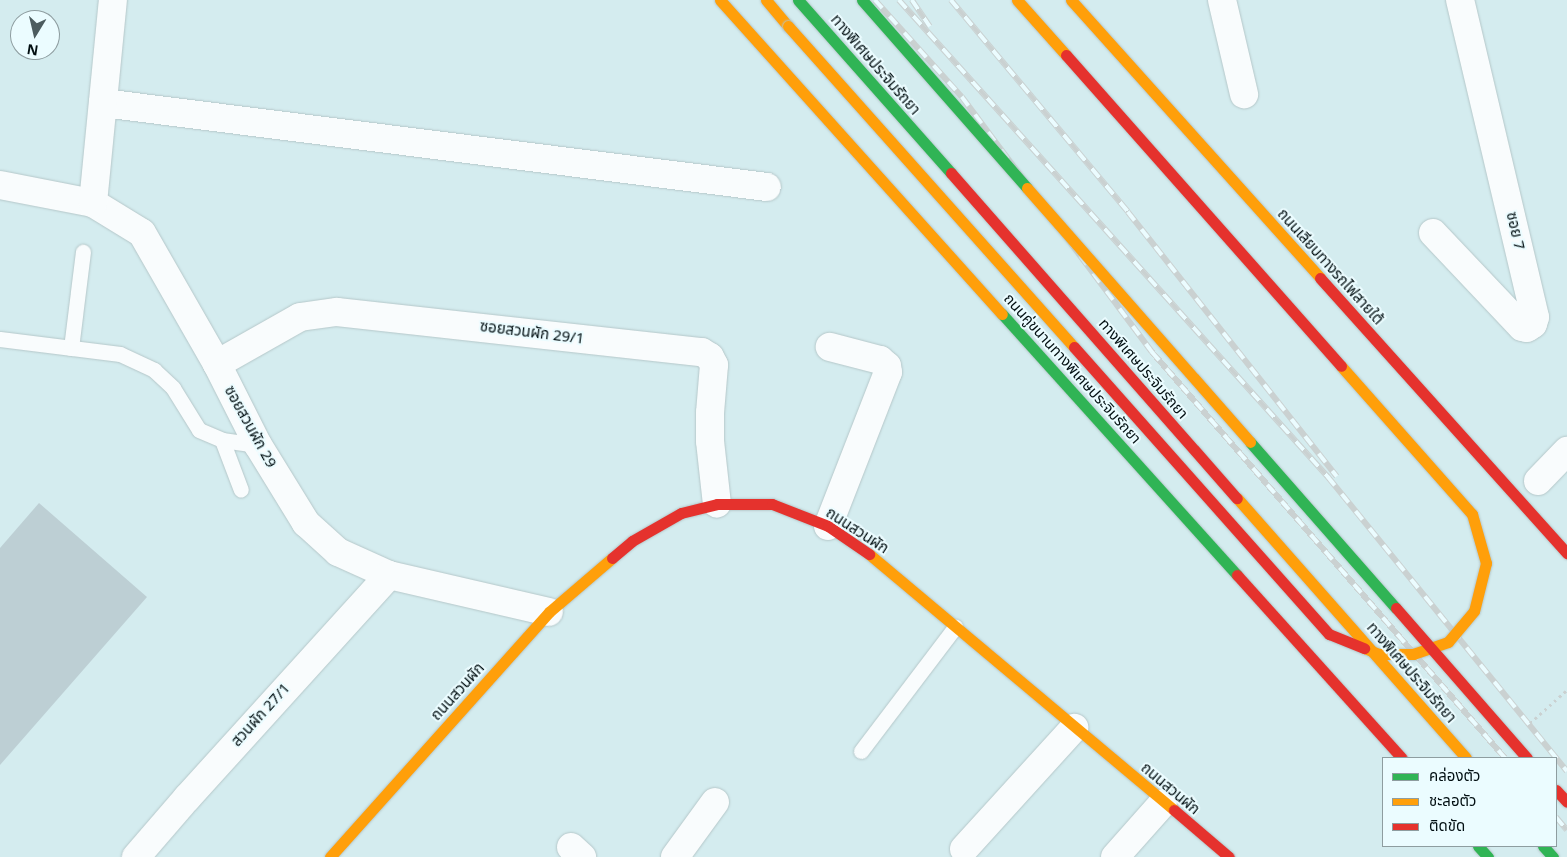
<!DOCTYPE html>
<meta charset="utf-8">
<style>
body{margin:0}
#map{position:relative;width:1567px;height:857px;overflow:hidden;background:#d4ecef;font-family:Georgia,"Noto Sans Thai",serif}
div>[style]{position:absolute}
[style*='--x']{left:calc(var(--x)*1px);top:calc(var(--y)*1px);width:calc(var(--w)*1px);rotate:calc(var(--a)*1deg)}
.building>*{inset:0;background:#bdcfd4}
.roads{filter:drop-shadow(0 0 1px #b5c7c9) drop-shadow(0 0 1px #b5c7c9)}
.lane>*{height:15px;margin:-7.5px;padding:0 7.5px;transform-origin:7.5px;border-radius:7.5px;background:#f9fcfd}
.street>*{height:28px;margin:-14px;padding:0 14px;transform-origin:14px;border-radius:14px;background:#f9fcfd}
.fast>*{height:11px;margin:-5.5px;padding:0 5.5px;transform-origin:5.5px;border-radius:5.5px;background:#30b455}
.slow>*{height:11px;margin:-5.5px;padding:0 5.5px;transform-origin:5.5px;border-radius:5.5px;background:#ff9f0a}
.jam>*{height:11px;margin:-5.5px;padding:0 5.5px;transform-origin:5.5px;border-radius:5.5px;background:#e5322d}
.rail>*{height:5.5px;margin-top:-2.75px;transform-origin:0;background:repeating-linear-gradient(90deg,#ebfcff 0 11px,#cad1d1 0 22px);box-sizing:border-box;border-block:1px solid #cad1d1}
.path-bridge>*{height:3px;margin-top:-1.5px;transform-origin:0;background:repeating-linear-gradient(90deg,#cad1d1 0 2.5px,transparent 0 6.5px)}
.bridges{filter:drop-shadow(0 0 1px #b5c7c9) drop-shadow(0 0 1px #b5c7c9)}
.fast-bridge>*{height:11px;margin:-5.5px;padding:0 5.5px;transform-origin:5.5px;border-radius:5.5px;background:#30b455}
.slow-bridge>*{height:11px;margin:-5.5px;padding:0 5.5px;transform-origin:5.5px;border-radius:5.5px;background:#ff9f0a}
.jam-bridge>*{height:11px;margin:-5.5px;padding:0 5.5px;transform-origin:5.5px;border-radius:5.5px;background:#e5322d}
span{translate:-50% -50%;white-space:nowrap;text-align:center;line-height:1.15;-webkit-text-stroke:4px #ebfcff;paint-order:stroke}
.street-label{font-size:15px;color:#020f12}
.legend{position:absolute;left:1382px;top:757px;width:175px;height:90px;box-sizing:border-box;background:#ebfcff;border:1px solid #8e9da0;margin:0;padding:6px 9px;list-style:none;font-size:15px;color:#020f12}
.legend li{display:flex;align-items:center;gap:10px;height:25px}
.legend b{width:25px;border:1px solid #8e9da0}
.north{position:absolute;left:10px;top:10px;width:50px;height:50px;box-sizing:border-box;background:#ebfcff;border:1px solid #8e9da0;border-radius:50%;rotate:189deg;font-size:14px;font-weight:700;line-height:20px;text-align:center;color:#020f12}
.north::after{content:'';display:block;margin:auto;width:18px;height:22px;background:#4c5c5f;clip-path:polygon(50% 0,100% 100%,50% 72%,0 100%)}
</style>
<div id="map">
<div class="building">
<i style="clip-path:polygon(39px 503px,147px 597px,0 765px,0 548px)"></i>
</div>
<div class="roads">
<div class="lane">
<i style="--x:0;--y:339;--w:121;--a:7.1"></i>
<i style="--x:120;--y:354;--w:38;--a:25"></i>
<i style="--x:154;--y:370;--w:26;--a:43"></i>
<i style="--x:173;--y:388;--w:49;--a:58.2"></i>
<i style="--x:199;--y:430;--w:25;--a:23"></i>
<i style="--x:222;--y:440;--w:36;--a:8"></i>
<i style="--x:71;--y:348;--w:97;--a:-82.9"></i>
<i style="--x:222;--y:440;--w:53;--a:69.2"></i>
<i style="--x:861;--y:751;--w:156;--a:-52.8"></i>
</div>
<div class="street">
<i style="--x:1222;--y:0;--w:97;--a:76.8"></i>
<i style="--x:103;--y:103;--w:669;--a:7.21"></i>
<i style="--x:0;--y:185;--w:95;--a:11"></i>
<i style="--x:93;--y:203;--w:57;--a:31.5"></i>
<i style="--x:142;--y:233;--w:151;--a:60.2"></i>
<i style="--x:217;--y:364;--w:91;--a:63.2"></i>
<i style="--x:258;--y:445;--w:92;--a:58.4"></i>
<i style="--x:306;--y:523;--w:43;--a:42.2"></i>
<i style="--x:338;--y:552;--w:56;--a:24.3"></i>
<i style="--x:389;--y:575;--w:164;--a:13"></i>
<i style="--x:93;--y:203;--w:204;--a:-84.4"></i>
<i style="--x:1433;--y:233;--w:129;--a:46.6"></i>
<i style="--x:1522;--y:327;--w:5;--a:11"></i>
<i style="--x:1527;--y:328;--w:7;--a:-34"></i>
<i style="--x:1533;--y:324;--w:7;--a:-74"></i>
<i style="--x:1535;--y:317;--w:326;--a:-103.3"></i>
<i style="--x:217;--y:364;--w:95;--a:-29.5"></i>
<i style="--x:300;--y:317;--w:37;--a:-8"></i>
<i style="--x:337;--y:312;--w:367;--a:6.3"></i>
<i style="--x:702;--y:352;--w:9;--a:32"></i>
<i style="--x:710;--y:357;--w:9;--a:63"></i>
<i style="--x:714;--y:365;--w:48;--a:94.8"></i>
<i style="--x:710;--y:413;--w:28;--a:90"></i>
<i style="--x:710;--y:441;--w:63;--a:83.7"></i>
<i style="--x:1538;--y:481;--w:42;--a:-46"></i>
<i style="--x:828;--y:526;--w:165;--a:-68.7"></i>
<i style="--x:888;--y:372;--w:6;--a:-99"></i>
<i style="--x:887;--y:366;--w:9;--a:-139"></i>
<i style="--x:880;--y:360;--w:52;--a:-165.4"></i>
<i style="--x:571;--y:847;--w:15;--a:42"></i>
<i style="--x:964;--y:849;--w:164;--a:-47.7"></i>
<i style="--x:136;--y:857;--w:78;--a:-49.2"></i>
<i style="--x:187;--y:798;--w:301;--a:-47.8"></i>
<i style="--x:675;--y:857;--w:68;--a:-54"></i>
<i style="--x:1115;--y:857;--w:72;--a:-48.4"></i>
</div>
<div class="fast">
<i style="--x:1002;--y:314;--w:351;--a:48"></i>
<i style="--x:1478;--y:846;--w:15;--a:48"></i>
<i style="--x:1543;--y:846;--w:15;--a:48"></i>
</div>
<div class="slow">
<i style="--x:720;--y:0;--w:422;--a:48.1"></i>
<i style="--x:766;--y:0;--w:34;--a:50"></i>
<i style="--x:1071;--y:0;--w:373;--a:48.1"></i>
<i style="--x:869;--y:554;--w:398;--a:40"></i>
<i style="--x:330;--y:857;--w:329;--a:-48.2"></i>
<i style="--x:549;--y:612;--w:83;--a:-40.6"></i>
</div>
<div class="jam">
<i style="--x:1320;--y:278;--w:370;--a:48.1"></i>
<i style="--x:612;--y:558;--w:26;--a:-40"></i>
<i style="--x:632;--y:541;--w:56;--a:-29.7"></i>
<i style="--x:681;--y:513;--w:37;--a:-14"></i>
<i style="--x:717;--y:504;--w:55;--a:0"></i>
<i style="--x:772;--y:504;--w:60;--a:21.4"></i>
<i style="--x:828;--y:526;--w:50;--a:34.3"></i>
<i style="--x:1237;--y:575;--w:246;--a:48"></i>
<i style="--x:1556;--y:790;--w:16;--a:47"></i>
<i style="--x:1174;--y:810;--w:72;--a:40.5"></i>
</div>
</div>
<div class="rail">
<i style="--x:875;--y:0;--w:130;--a:48.1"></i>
<i style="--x:962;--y:97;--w:318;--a:53.3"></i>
<i style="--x:1152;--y:352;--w:538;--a:48.99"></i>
<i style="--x:899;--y:0;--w:642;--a:48.03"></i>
<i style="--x:1328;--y:477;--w:379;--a:50.9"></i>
<i style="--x:912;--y:0;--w:32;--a:56"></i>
<i style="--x:951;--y:0;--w:276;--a:50.1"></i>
<i style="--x:1128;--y:212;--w:337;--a:51.7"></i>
<i style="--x:1556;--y:817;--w:17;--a:50"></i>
</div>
<div class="path-bridge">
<i style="--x:1530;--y:723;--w:50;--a:-41.7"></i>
</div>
<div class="bridges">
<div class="fast-bridge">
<i style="--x:798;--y:0;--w:231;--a:48.5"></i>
<i style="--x:862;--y:0;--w:250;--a:48.7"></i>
<i style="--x:1250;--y:442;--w:221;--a:48.7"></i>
</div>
<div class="slow-bridge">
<i style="--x:1017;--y:0;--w:74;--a:48.3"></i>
<i style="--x:788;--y:26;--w:430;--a:48.3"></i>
<i style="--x:1027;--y:188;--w:338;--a:48.7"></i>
<i style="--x:1341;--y:366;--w:198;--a:48.5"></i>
<i style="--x:1472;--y:514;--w:51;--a:74.1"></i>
<i style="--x:1486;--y:563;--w:49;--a:104"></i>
<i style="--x:1474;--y:611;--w:40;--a:130"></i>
<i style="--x:1448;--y:642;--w:37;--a:161"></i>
<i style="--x:1413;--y:654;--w:34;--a:180"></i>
<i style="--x:1379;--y:654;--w:16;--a:-158"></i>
<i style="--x:1237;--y:498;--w:346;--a:48.6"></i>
</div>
<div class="jam-bridge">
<i style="--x:1066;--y:55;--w:415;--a:48.5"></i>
<i style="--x:951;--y:173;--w:433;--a:48.7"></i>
<i style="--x:1074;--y:347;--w:384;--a:48.4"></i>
<i style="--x:1329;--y:634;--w:38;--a:22"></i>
<i style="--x:1396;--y:608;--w:199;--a:48.9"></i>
</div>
</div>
<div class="street-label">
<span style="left:875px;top:65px;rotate:49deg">ทางพิเศษประจิมรัถยา</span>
<span style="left:1515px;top:231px;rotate:77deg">ซอย 7</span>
<span style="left:1330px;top:267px;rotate:48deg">ถนนเลียบทางรถไฟสายใต้</span>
<span style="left:532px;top:333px;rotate:7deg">ซอยสวนผัก 29/1</span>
<span style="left:1072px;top:369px;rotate:48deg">ถนนคู่ขนานทางพิเศษประจิมรัถยา</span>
<span style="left:1143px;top:369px;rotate:49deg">ทางพิเศษประจิมรัถยา</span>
<span style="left:250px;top:427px;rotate:61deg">ซอยสวนผัก 29</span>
<span style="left:857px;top:531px;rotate:33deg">ถนนสวนผัก</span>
<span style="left:1411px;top:673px;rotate:49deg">ทางพิเศษประจิมรัถยา</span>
<span style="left:458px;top:692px;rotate:-48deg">ถนนสวนผัก</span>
<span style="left:261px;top:715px;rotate:-48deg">สวนผัก 27/1</span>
<span style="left:1170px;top:789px;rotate:40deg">ถนนสวนผัก</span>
</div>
<ul class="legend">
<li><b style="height:6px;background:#30b455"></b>คล่องตัว</li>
<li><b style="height:6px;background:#ff9f0a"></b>ชะลอตัว</li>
<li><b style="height:6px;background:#e5322d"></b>ติดขัด</li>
</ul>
<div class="north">N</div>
</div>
